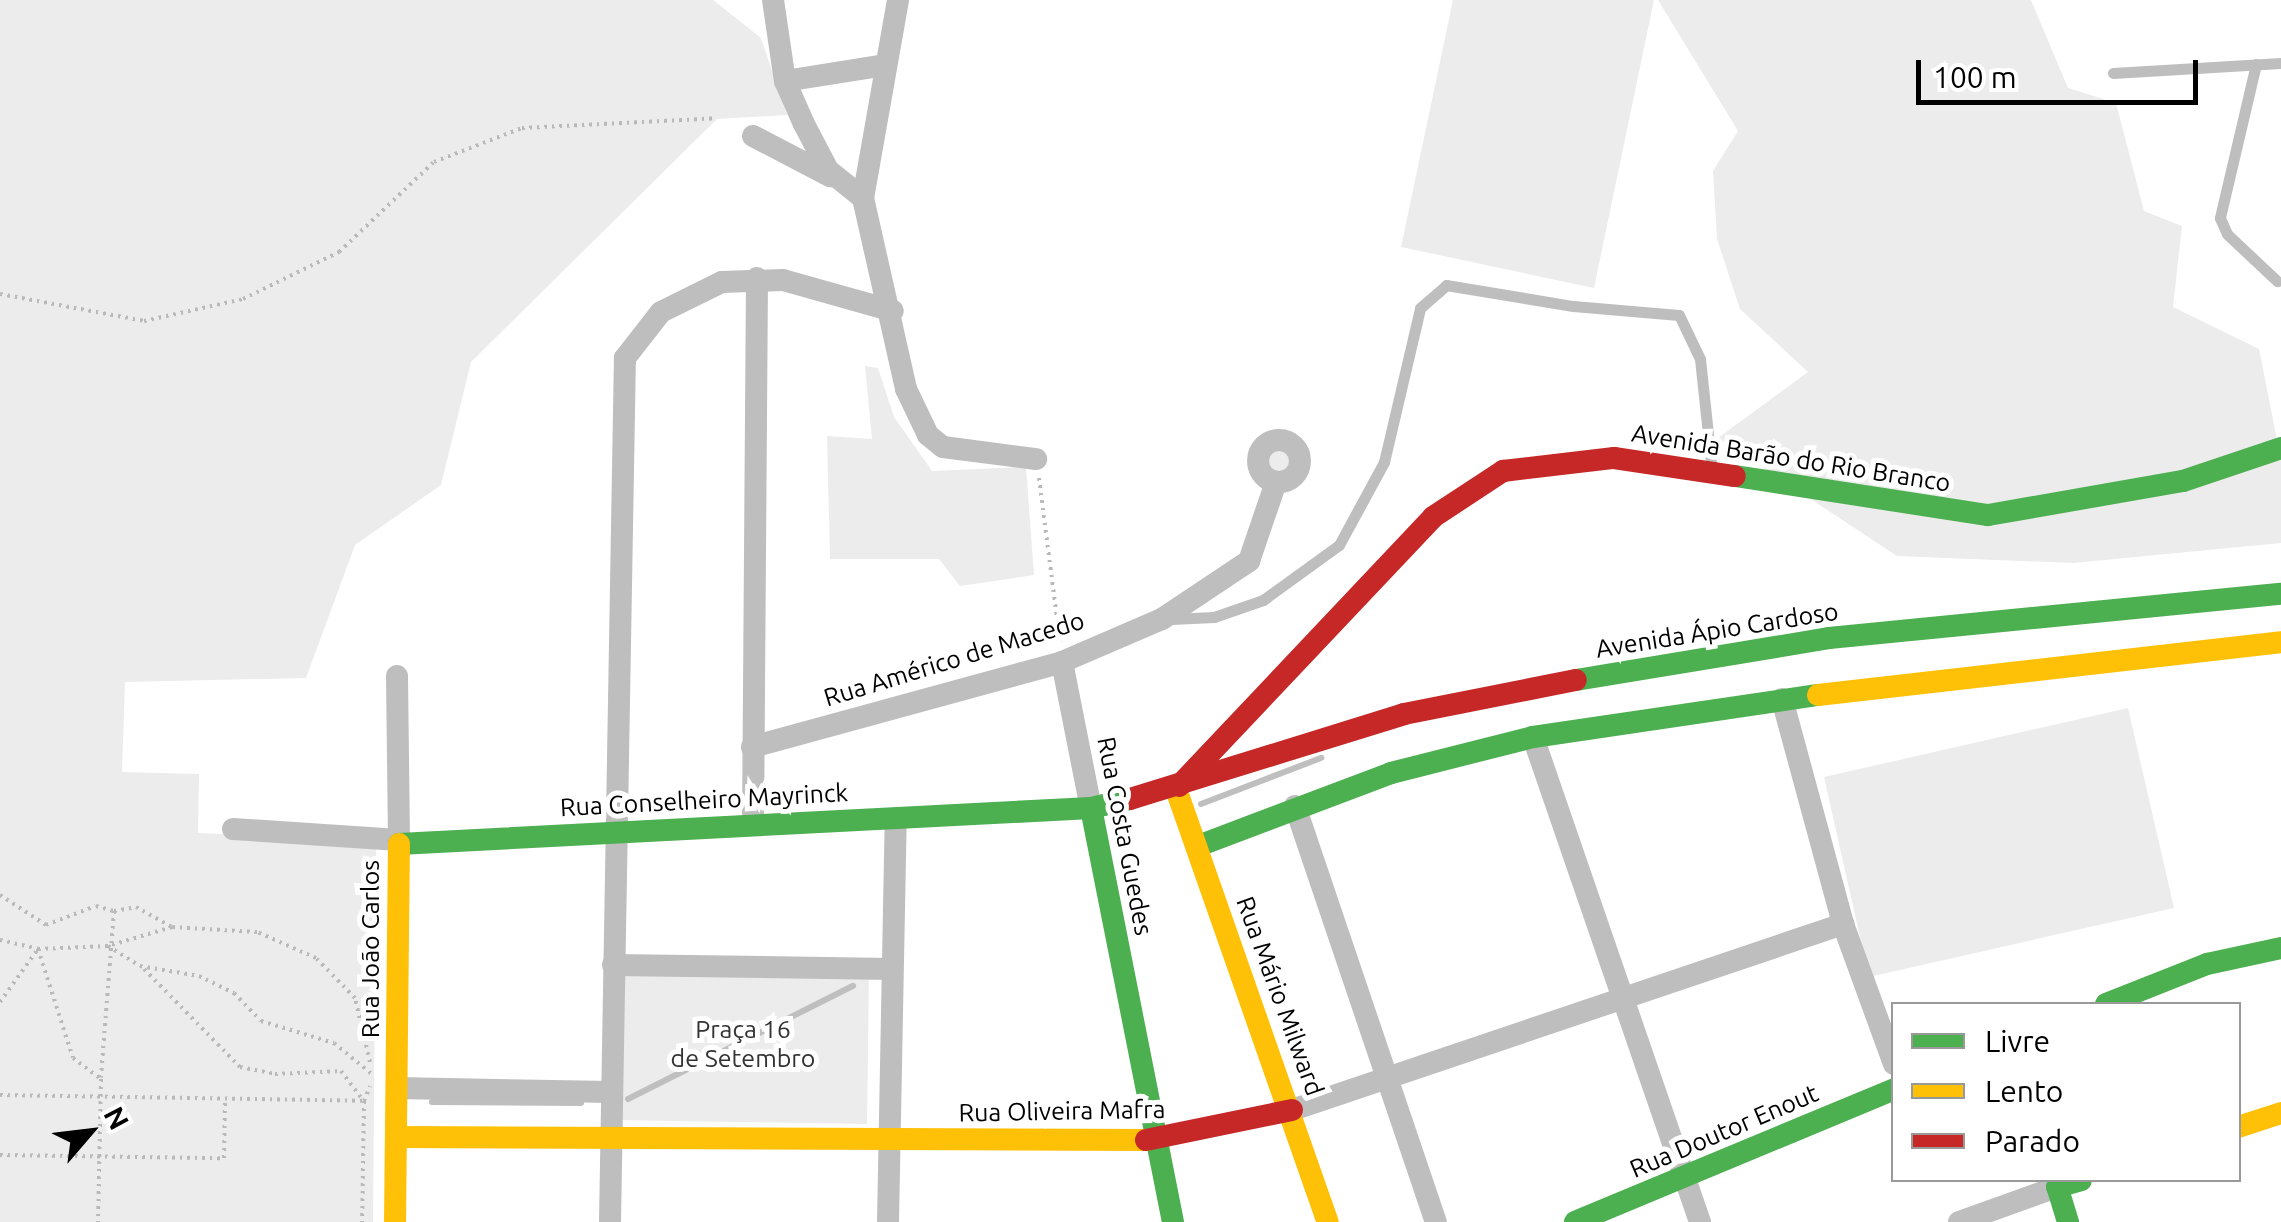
<!DOCTYPE html>
<meta charset="utf-8">
<style>
body{margin:0}
#map{position:relative;width:2281px;height:1222px;overflow:hidden;background:#fff;font-family:Ubuntu,sans-serif}
div>[style]{position:absolute}
[style*='--x']{left:calc(var(--x)*1px);top:calc(var(--y)*1px);width:calc(var(--w)*1px);rotate:calc(var(--a)*1deg)}
.green>*{inset:0;background:#ececec}
.round{border-radius:50%}
.stream>*{height:6px;margin:-3px;padding:0 3px;transform-origin:3px;border-radius:3px;background:#bfbfbf}
.path>*{height:4px;margin-top:-2px;transform-origin:0;background:repeating-linear-gradient(90deg,#b9b9b9 0 2.5px,transparent 0 7.5px)}
.lane>*{height:11px;margin:-5.5px;padding:0 5.5px;transform-origin:5.5px;border-radius:5.5px;background:#bebebe}
.street>*{height:22px;margin:-11px;padding:0 11px;transform-origin:11px;border-radius:11px;background:#bebebe}
.street>.ring{margin:-11px;padding:0;box-sizing:content-box;background:none;border:22px solid #bebebe;border-radius:50%}
.fast>*{height:22px;margin:-11px;padding:0 11px;transform-origin:11px;border-radius:11px;background:#4caf50}
.slow>*{height:22px;margin:-11px;padding:0 11px;transform-origin:11px;border-radius:11px;background:#ffc107}
.jam>*{height:22px;margin:-11px;padding:0 11px;transform-origin:11px;border-radius:11px;background:#c62828}
span{translate:-50% -50%;white-space:nowrap;text-align:center;line-height:1.15;-webkit-text-stroke:10px #fff;paint-order:stroke}
.street-label{font-size:25px;color:#000}
.park-label{font-size:25px;color:#333}
.legend{position:absolute;left:1891px;top:1002px;width:350px;height:180px;box-sizing:border-box;background:#fff;border:2px solid #999;margin:0;padding:12px 18px;list-style:none;font-size:30px;color:#000}
.legend li{display:flex;align-items:center;gap:20px;height:50px}
.legend b{width:50px;border:2px solid #999}
.north{position:absolute;left:40px;top:1082px;width:100px;height:100px;-webkit-text-stroke:8px #fff;paint-order:stroke;rotate:62deg;font-size:28px;font-weight:700;line-height:40px;text-align:center;color:#000}
.north::after{content:'';display:block;margin:auto;width:35px;height:45px;background:#000;clip-path:polygon(50% 0,100% 100%,50% 72%,0 100%)}
.scale{position:absolute;left:1916px;top:60px;width:282px;height:45px;box-sizing:border-box;border:5px solid #000;border-top:0;padding-left:12px;font-size:30px;line-height:35px;white-space:nowrap;color:#000;-webkit-text-stroke:8px #fff;paint-order:stroke}
</style>
<div id="map">
<div class="green">
<i style="clip-path:polygon(0 0,713px 0,761px 38px,787px 115px,717px 119px,471px 362px,441px 485px,355px 545px,306px 678px,125px 682px,122px 772px,199px 774px,198px 833px,376px 841px,373px 1222px,0 1222px)"></i>
<i style="clip-path:polygon(1453px 0,1654px 0,1594px 288px,1401px 247px)"></i>
<i style="clip-path:polygon(1658px 0,2031px 0,2068px 88px,2116px 103px,2144px 211px,2182px 226px,2173px 307px,2259px 349px,2281px 460px,2281px 543px,2073px 563px,1897px 556px,1718px 438px,1808px 372px,1740px 309px,1717px 239px,1713px 171px,1738px 131px)"></i>
<i style="clip-path:polygon(865px 366px,878px 368px,894px 417px,932px 471px,1026px 467px,1034px 575px,960px 586px,939px 559px,830px 559px,827px 436px,872px 439px)"></i>
<i class="round" style="left:1263px;top:445px;width:32px;height:32px"></i>
<i style="clip-path:polygon(2128px 708px,2174px 908px,1869px 977px,1824px 777px)"></i>
<i style="clip-path:polygon(622px 965px,869px 969px,867px 1124px,613px 1120px)"></i>
</div>
<div class="stream">
<i style="--x:1201;--y:804;--w:129;--a:-21"></i>
<i style="--x:628;--y:1099;--w:252;--a:-26.7"></i>
<i style="--x:432;--y:1102;--w:149;--a:0.4"></i>
</div>
<div class="path">
<i style="--x:0;--y:294;--w:147;--a:10.6"></i>
<i style="--x:144;--y:321;--w:101;--a:-12.5"></i>
<i style="--x:243;--y:299;--w:107;--a:-26.1"></i>
<i style="--x:339;--y:252;--w:131;--a:-43.5"></i>
<i style="--x:434;--y:162;--w:94;--a:-21.1"></i>
<i style="--x:522;--y:128;--w:195;--a:-2.9"></i>
<i style="--x:1039;--y:478;--w:165;--a:82.7"></i>
<i style="--x:0;--y:895;--w:55;--a:33.1"></i>
<i style="--x:46;--y:925;--w:53;--a:-20.8"></i>
<i style="--x:96;--y:906;--w:19;--a:16"></i>
<i style="--x:114;--y:911;--w:167;--a:94.5"></i>
<i style="--x:114;--y:911;--w:22;--a:-10"></i>
<i style="--x:136;--y:907;--w:41;--a:29.1"></i>
<i style="--x:0;--y:940;--w:39;--a:13"></i>
<i style="--x:38;--y:949;--w:70;--a:-2.5"></i>
<i style="--x:144;--y:969;--w:137;--a:45.6"></i>
<i style="--x:240;--y:1067;--w:36;--a:11"></i>
<i style="--x:275;--y:1074;--w:66;--a:-2.6"></i>
<i style="--x:341;--y:1071;--w:38;--a:53"></i>
<i style="--x:364;--y:1101;--w:121;--a:90.9"></i>
<i style="--x:0;--y:1002;--w:65;--a:-54.4"></i>
<i style="--x:38;--y:949;--w:114;--a:72.2"></i>
<i style="--x:73;--y:1058;--w:35;--a:37"></i>
<i style="--x:101;--y:1079;--w:143;--a:91.2"></i>
<i style="--x:370;--y:1062;--w:66;--a:-103.2"></i>
<i style="--x:355;--y:998;--w:56;--a:-134.3"></i>
<i style="--x:316;--y:958;--w:64;--a:-156.2"></i>
<i style="--x:257;--y:932;--w:85;--a:-176.6"></i>
<i style="--x:172;--y:927;--w:67;--a:163.5"></i>
<i style="--x:108;--y:946;--w:38;--a:32"></i>
<i style="--x:140;--y:966;--w:60;--a:9.6"></i>
<i style="--x:199;--y:976;--w:39;--a:26"></i>
<i style="--x:234;--y:993;--w:39;--a:46"></i>
<i style="--x:261;--y:1021;--w:76;--a:16.8"></i>
<i style="--x:334;--y:1043;--w:50;--a:39.4"></i>
<i style="--x:0;--y:1095;--w:364;--a:0.9"></i>
<i style="--x:364;--y:1101;--w:16;--a:-68"></i>
<i style="--x:0;--y:1155;--w:224;--a:0.8"></i>
<i style="--x:224;--y:1158;--w:57;--a:-89"></i>
</div>
<div class="lane">
<i style="--x:2256;--y:64;--w:158;--a:103.2"></i>
<i style="--x:2220;--y:218;--w:17;--a:66"></i>
<i style="--x:2227;--y:234;--w:69;--a:43.2"></i>
<i style="--x:2113;--y:73;--w:168;--a:-3.4"></i>
<i style="--x:1171;--y:619;--w:43;--a:-2.7"></i>
<i style="--x:1214;--y:617;--w:52;--a:-19.1"></i>
<i style="--x:1263;--y:600;--w:94;--a:-35.9"></i>
<i style="--x:1339;--y:545;--w:94;--a:-61.5"></i>
<i style="--x:1384;--y:462;--w:158;--a:-76.8"></i>
<i style="--x:1420;--y:308;--w:35;--a:-41"></i>
<i style="--x:1446;--y:285;--w:129;--a:9.4"></i>
<i style="--x:1573;--y:306;--w:106;--a:4.9"></i>
<i style="--x:1679;--y:315;--w:49;--a:64.5"></i>
<i style="--x:1700;--y:359;--w:113;--a:83.9"></i>
</div>
<div class="street">
<i style="--x:773;--y:0;--w:82;--a:81.6"></i>
<i style="--x:785;--y:81;--w:47;--a:66.2"></i>
<i style="--x:804;--y:124;--w:52;--a:62.4"></i>
<i style="--x:828;--y:170;--w:45;--a:38.7"></i>
<i style="--x:898;--y:0;--w:201;--a:100"></i>
<i style="--x:863;--y:198;--w:196;--a:77.3"></i>
<i style="--x:906;--y:389;--w:51;--a:64.4"></i>
<i style="--x:928;--y:435;--w:19;--a:39"></i>
<i style="--x:943;--y:447;--w:94;--a:7.4"></i>
<i style="--x:785;--y:81;--w:101;--a:-9.1"></i>
<i style="--x:753;--y:136;--w:87;--a:27.5"></i>
<i class="ring" style="left:1258px;top:440px;width:20px;height:20px"></i>
<i style="--x:1062;--y:662;--w:149;--a:78.8"></i>
<i style="--x:1782;--y:699;--w:233;--a:74.8"></i>
<i style="--x:1843;--y:924;--w:149;--a:70"></i>
<i style="--x:1533;--y:737;--w:513;--a:71"></i>
<i style="--x:752;--y:747;--w:321;--a:-15.3"></i>
<i style="--x:1062;--y:662;--w:109;--a:-23.3"></i>
<i style="--x:1162;--y:619;--w:105;--a:-33.7"></i>
<i style="--x:1249;--y:561;--w:83;--a:-71.1"></i>
<i style="--x:1295;--y:806;--w:439;--a:71.3"></i>
<i style="--x:753;--y:825;--w:547;--a:-89.58"></i>
<i style="--x:233;--y:829;--w:166;--a:3.8"></i>
<i style="--x:399;--y:840;--w:164;--a:-90.7"></i>
<i style="--x:613;--y:965;--w:278;--a:0.8"></i>
<i style="--x:397;--y:1088;--w:214;--a:1.1"></i>
<i style="--x:1292;--y:1110;--w:582;--a:-18.65"></i>
<i style="--x:610;--y:1222;--w:864;--a:-89.01"></i>
<i style="--x:625;--y:358;--w:58;--a:-52"></i>
<i style="--x:661;--y:312;--w:68;--a:-26.2"></i>
<i style="--x:722;--y:282;--w:61;--a:-1.9"></i>
<i style="--x:783;--y:280;--w:114;--a:15.7"></i>
<i style="--x:888;--y:1222;--w:404;--a:-88.9"></i>
<i style="--x:1959;--y:1222;--w:104;--a:-19.7"></i>
</div>
<div class="fast">
<i style="--x:1735;--y:476;--w:256;--a:8.8"></i>
<i style="--x:1988;--y:515;--w:198;--a:-9.9"></i>
<i style="--x:2183;--y:481;--w:103;--a:-18.6"></i>
<i style="--x:1576;--y:680;--w:256;--a:-9.4"></i>
<i style="--x:1829;--y:638;--w:454;--a:-5.6"></i>
<i style="--x:1091;--y:808;--w:422;--a:78.8"></i>
<i style="--x:399;--y:844;--w:693;--a:-2.98"></i>
<i style="--x:1091;--y:808;--w:40;--a:-13"></i>
<i style="--x:1198;--y:846;--w:206;--a:-20.7"></i>
<i style="--x:1391;--y:773;--w:146;--a:-14.2"></i>
<i style="--x:1533;--y:737;--w:288;--a:-8.4"></i>
<i style="--x:2106;--y:1004;--w:109;--a:-21.6"></i>
<i style="--x:2207;--y:964;--w:76;--a:-12.2"></i>
<i style="--x:1575;--y:1222;--w:346;--a:-22.6"></i>
<i style="--x:2068;--y:1222;--w:37;--a:-107"></i>
<i style="--x:2057;--y:1187;--w:25;--a:-16"></i>
</div>
<div class="slow">
<i style="--x:1818;--y:695;--w:466;--a:-6.5"></i>
<i style="--x:1176;--y:789;--w:459;--a:70.7"></i>
<i style="--x:2238;--y:1127;--w:45;--a:-18"></i>
<i style="--x:396;--y:1137;--w:750;--a:0.23"></i>
<i style="--x:395;--y:1222;--w:378;--a:-89.4"></i>
</div>
<div class="jam">
<i style="--x:1179;--y:786;--w:370;--a:-46.6"></i>
<i style="--x:1433;--y:517;--w:84;--a:-33.3"></i>
<i style="--x:1503;--y:471;--w:112;--a:-6.7"></i>
<i style="--x:1614;--y:458;--w:122;--a:8.5"></i>
<i style="--x:1130;--y:799;--w:287;--a:-17.2"></i>
<i style="--x:1404;--y:714;--w:175;--a:-11.2"></i>
<i style="--x:1146;--y:1140;--w:149;--a:-11.6"></i>
</div>
<div class="street-label">
<span style="left:1791px;top:458px;rotate:9deg">Avenida Barão do Rio Branco</span>
<span style="left:1717px;top:630px;rotate:-9deg">Avenida Ápio Cardoso</span>
<span style="left:954px;top:659px;rotate:-17deg">Rua Américo de Macedo</span>
<span style="left:704px;top:800px;rotate:-3deg">Rua Conselheiro Mayrinck</span>
<span style="left:1125px;top:836px;rotate:79deg">Rua Costa Guedes</span>
<span style="left:370px;top:949px;rotate:-90deg">Rua João Carlos</span>
<span style="left:1280px;top:996px;rotate:70deg">Rua Mário Milward</span>
<span style="left:1062px;top:1111px;rotate:-1deg">Rua Oliveira Mafra</span>
<span style="left:1724px;top:1131px;rotate:-23deg">Rua Doutor Enout</span>
</div>
<div class="park-label">
<span style="left:743px;top:1044px">Praça 16<br>de Setembro</span>
</div>
<ul class="legend">
<li><b style="height:12px;background:#4caf50"></b>Livre</li>
<li><b style="height:12px;background:#ffc107"></b>Lento</li>
<li><b style="height:12px;background:#c62828"></b>Parado</li>
</ul>
<div class="north">N</div>
<div class="scale">100 m</div>
</div>
